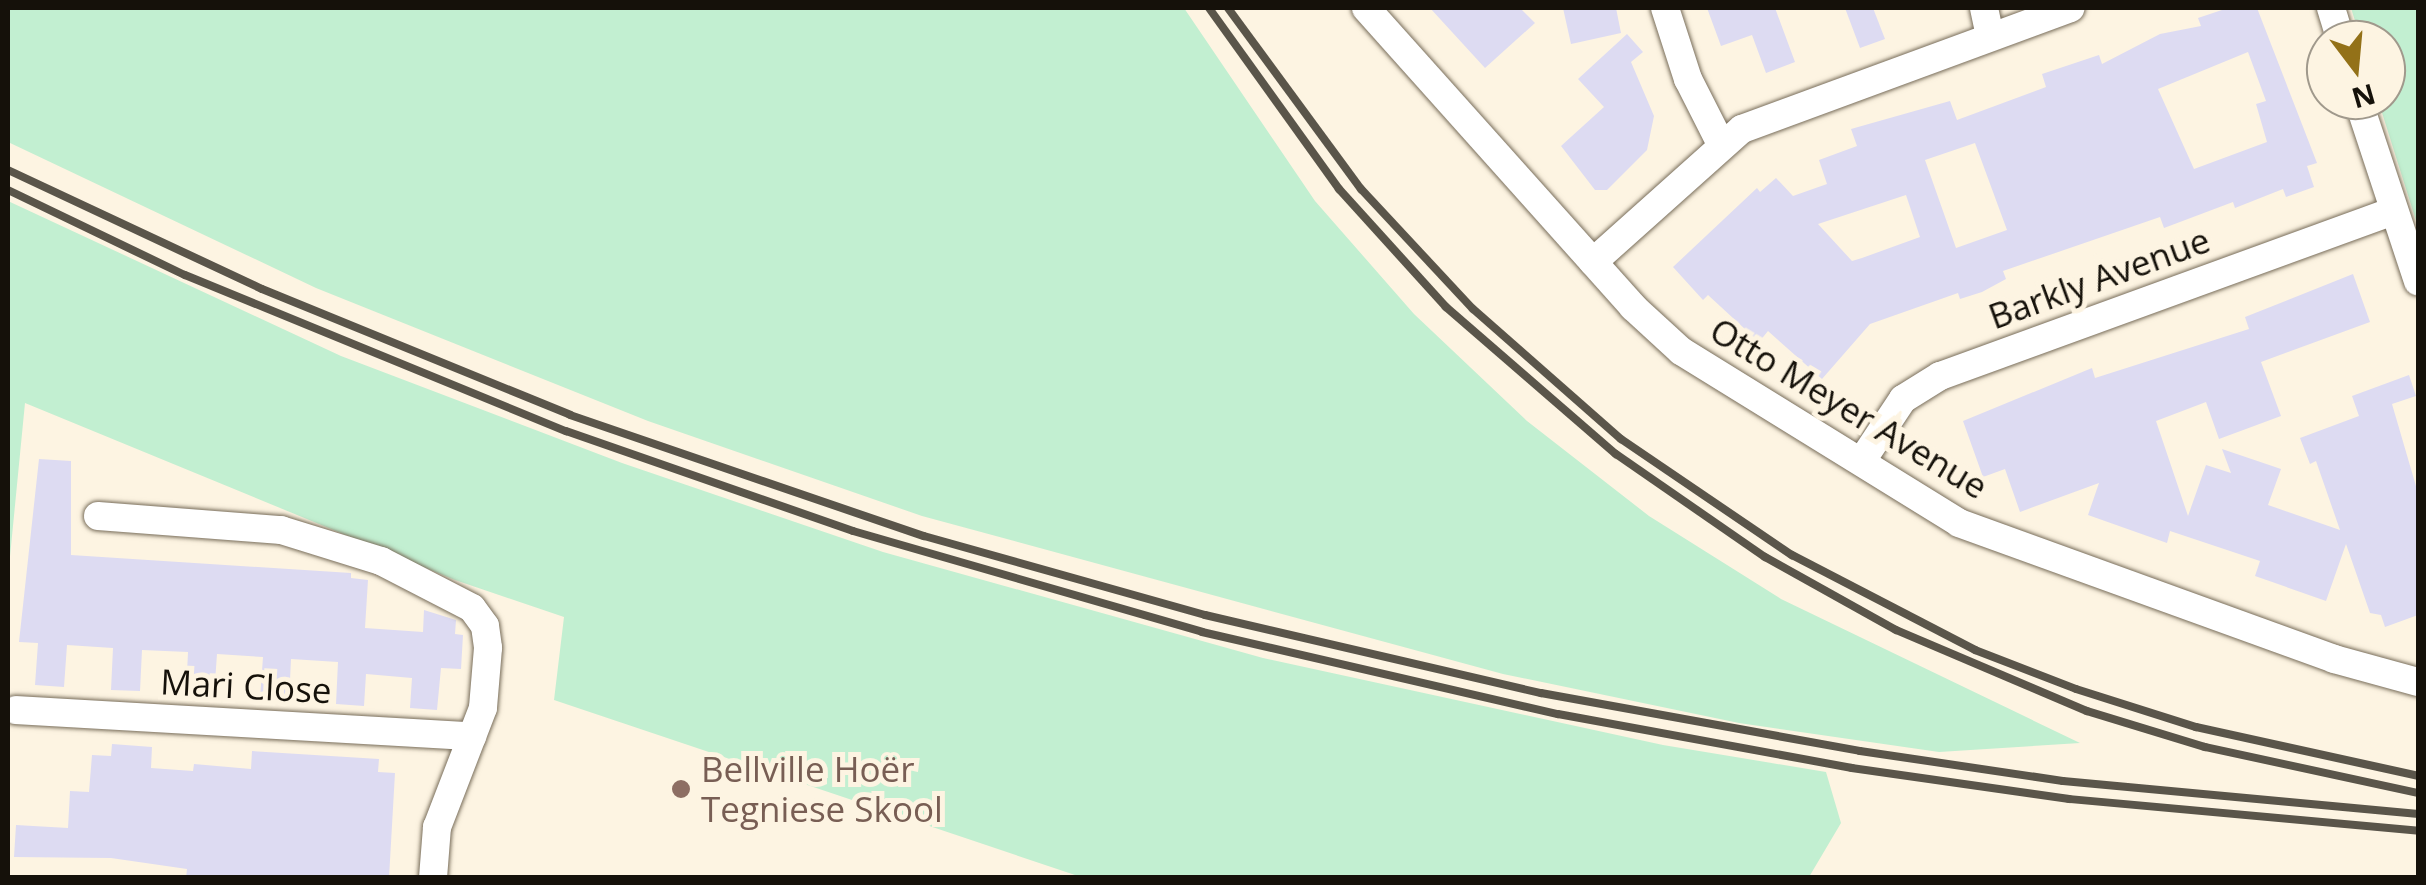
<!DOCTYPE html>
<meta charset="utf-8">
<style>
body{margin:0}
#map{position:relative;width:2426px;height:885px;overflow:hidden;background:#fdf4e2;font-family:"Open Sans",sans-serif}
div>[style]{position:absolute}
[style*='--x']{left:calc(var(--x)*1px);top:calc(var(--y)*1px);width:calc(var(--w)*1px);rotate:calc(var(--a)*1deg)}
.green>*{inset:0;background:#c2efd1}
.building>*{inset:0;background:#dddbf2}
.roads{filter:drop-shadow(0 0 2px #786d5a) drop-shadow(0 0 2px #786d5a)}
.street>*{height:28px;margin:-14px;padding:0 14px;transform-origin:14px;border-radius:14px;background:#fff}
.rail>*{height:8px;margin:-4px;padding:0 4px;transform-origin:4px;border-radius:4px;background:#5a554a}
.dots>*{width:28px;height:28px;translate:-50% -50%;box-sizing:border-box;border:5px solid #fdf4e2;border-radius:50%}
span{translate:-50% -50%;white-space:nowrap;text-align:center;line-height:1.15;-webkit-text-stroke:10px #fdf4e2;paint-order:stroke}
.street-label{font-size:35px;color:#15110a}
.education-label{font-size:35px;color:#785e54}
.left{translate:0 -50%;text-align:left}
.frame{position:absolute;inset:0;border:10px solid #15110a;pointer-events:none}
.north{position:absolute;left:2306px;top:20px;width:100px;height:100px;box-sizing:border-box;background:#fdf4e2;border:2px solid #a0998c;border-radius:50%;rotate:164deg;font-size:28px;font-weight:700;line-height:40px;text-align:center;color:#15110a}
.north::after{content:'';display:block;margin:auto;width:35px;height:45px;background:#937118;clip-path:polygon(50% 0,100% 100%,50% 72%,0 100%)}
</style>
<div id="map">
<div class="green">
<i style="clip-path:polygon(8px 8px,1184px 8px,1315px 201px,1414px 314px,1527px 421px,1649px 516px,1781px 599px,2080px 743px,1939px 752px,1739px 723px,1503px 674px,922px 516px,648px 421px,316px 288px,8px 142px)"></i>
<i style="clip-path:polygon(2351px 8px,2418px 8px,2418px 227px,2378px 100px,2386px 100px,2386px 40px,2361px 40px)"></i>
<i style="clip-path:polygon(8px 201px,341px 356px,622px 463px,883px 552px,1263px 658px,1663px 745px,1826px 772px,1841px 823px,1809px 877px,1081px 877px,554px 700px,564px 617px,455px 580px,25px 403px,8px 577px)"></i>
</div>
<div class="building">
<i style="clip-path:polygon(1430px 8px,1520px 8px,1535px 23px,1485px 68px)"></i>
<i style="clip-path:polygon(1563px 8px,1616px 8px,1621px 33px,1571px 44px)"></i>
<i style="clip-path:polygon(1707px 8px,1775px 8px,1795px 62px,1766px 73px,1752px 35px,1721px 46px)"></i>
<i style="clip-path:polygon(1845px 8px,1873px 8px,1885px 39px,1860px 48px)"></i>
<i style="clip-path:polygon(evenodd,2228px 8px,2257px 8px,2317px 163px,2307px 166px,2314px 187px,2286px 197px,2283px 189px,2235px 208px,2233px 202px,2164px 228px,2160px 217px,2003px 271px,2006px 279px,1982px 292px,1960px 299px,1958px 293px,1870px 324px,1822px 379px,1768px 331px,1759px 342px,1708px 295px,1703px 300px,1673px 267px,1757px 188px,1760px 192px,1776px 178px,1793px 196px,1827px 184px,1819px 160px,1857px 146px,1851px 129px,1950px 101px,1957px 120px,2046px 87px,2042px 74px,2099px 55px,2102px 64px,2160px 34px,2201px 26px,2198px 18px,2228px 8px,2248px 52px,2266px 101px,2256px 104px,2267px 142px,2194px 169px,2158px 89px,2248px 52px,2228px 8px,1975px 143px,2007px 230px,1956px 248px,1925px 160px,1975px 143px,2228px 8px,1906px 195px,1920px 237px,1862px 258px,1852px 261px,1818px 224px,1906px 195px)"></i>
<i style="clip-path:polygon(1627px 34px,1643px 52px,1631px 62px,1654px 116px,1647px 150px,1607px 190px,1595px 190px,1561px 146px,1604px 107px,1578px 79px)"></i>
<i style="clip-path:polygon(2353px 274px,2370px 322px,2261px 362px,2281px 416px,2219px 439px,2206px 402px,2156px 421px,2188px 516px,2206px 465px,2231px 473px,2222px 449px,2281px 469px,2268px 505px,2340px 530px,2316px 461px,2310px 464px,2300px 438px,2359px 416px,2352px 396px,2409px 375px,2416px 396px,2392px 404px,2418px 493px,2418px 615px,2385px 627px,2381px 615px,2370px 613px,2346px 544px,2326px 601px,2255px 576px,2260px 561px,2170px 531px,2167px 543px,2088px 515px,2099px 483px,2020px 512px,2005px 469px,1983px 477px,1963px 421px,2092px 368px,2095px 378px,2249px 329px,2245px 317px)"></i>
<i style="clip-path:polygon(39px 459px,71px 461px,71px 555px,351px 573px,351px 578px,368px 580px,365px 628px,423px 632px,424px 610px,456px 620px,455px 634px,463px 635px,461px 669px,441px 668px,437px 710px,410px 708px,412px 678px,366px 674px,364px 706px,336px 704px,338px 662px,291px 659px,289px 701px,260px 699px,263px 657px,217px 654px,214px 696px,186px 695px,188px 652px,142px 650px,140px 691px,111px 690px,113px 648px,67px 645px,64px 687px,35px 685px,38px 643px,19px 642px)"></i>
<i style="clip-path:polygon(112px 744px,152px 747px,151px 768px,193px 771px,194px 764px,251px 769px,252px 751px,379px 759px,378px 772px,395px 773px,389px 878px,186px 878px,187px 869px,111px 858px,14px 857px,16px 825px,68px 828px,70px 791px,89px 792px,92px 755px,111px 756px)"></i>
</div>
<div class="roads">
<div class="street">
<i style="--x:1366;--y:8;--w:401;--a:48.2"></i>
<i style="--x:1633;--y:307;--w:65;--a:42.5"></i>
<i style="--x:1681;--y:351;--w:327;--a:31.7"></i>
<i style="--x:1959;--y:523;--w:399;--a:19.9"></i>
<i style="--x:2334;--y:659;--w:87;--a:15.3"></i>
<i style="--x:1665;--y:8;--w:75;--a:72.1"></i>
<i style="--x:1688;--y:79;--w:71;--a:63.1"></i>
<i style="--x:1984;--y:8;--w:29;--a:78"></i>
<i style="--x:2331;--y:8;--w:34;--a:73"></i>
<i style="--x:2358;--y:100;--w:191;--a:71.7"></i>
<i style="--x:1593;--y:262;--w:200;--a:-41.8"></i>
<i style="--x:1742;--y:129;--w:350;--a:-20.2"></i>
<i style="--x:1863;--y:459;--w:72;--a:-56.3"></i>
<i style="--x:1903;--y:399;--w:44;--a:-31.9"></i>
<i style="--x:1940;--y:376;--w:482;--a:-20"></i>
<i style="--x:98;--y:516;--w:184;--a:4.4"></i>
<i style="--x:281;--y:530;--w:105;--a:17.2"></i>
<i style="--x:381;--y:561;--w:102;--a:27.3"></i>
<i style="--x:472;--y:608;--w:22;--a:54"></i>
<i style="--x:485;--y:626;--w:22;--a:82"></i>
<i style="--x:488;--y:648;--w:60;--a:94.8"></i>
<i style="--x:483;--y:708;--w:128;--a:111.1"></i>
<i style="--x:437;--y:827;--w:51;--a:94.5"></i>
<i style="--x:16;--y:710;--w:457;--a:3.3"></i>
</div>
</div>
<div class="rail">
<i style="--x:1209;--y:8;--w:223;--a:54.3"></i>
<i style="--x:1339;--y:189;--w:159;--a:47.8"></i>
<i style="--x:1446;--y:307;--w:225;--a:40.9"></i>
<i style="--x:1616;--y:454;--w:181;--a:34.7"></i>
<i style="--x:1765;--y:557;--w:150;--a:29.1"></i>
<i style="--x:1896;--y:630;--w:207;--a:23"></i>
<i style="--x:2087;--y:711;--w:123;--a:17"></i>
<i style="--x:2205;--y:747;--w:218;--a:12.2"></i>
<i style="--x:1228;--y:8;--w:225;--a:53.7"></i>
<i style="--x:1361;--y:189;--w:164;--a:47"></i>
<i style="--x:1473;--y:309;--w:197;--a:41.3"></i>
<i style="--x:1621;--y:439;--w:207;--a:34.2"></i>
<i style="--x:1792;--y:555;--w:206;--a:27.4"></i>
<i style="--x:1975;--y:650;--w:108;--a:21.1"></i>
<i style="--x:2076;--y:689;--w:126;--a:17.6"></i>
<i style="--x:2196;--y:727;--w:227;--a:12.4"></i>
<i style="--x:8;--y:170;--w:280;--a:25.1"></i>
<i style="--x:262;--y:289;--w:333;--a:22.2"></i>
<i style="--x:570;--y:415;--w:374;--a:18.9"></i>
<i style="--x:924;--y:536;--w:292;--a:15.7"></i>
<i style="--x:1205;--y:615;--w:345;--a:13.1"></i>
<i style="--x:1541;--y:693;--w:324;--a:10.3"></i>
<i style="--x:1860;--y:751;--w:205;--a:8.4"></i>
<i style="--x:2063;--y:781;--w:357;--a:5.3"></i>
<i style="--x:8;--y:190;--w:196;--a:25.7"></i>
<i style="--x:185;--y:275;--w:412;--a:22.3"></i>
<i style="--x:566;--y:431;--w:304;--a:19.2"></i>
<i style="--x:853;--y:531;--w:363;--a:16.1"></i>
<i style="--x:1202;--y:632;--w:365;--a:13"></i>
<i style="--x:1558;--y:714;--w:299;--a:10.4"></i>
<i style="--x:1852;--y:768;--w:219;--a:8.1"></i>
<i style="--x:2069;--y:799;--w:350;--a:5.2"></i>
</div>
<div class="dots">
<i style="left:681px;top:789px;background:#8d6e63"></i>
</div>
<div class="street-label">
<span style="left:2099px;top:278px;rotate:-20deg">Barkly Avenue</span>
<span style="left:1849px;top:408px;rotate:31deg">Otto Meyer Avenue</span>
<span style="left:246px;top:686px;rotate:3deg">Mari Close</span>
</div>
<div class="education-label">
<span class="left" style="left:701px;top:789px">Bellville Hoër<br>Tegniese Skool</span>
</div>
<div class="frame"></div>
<div class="north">N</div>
</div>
